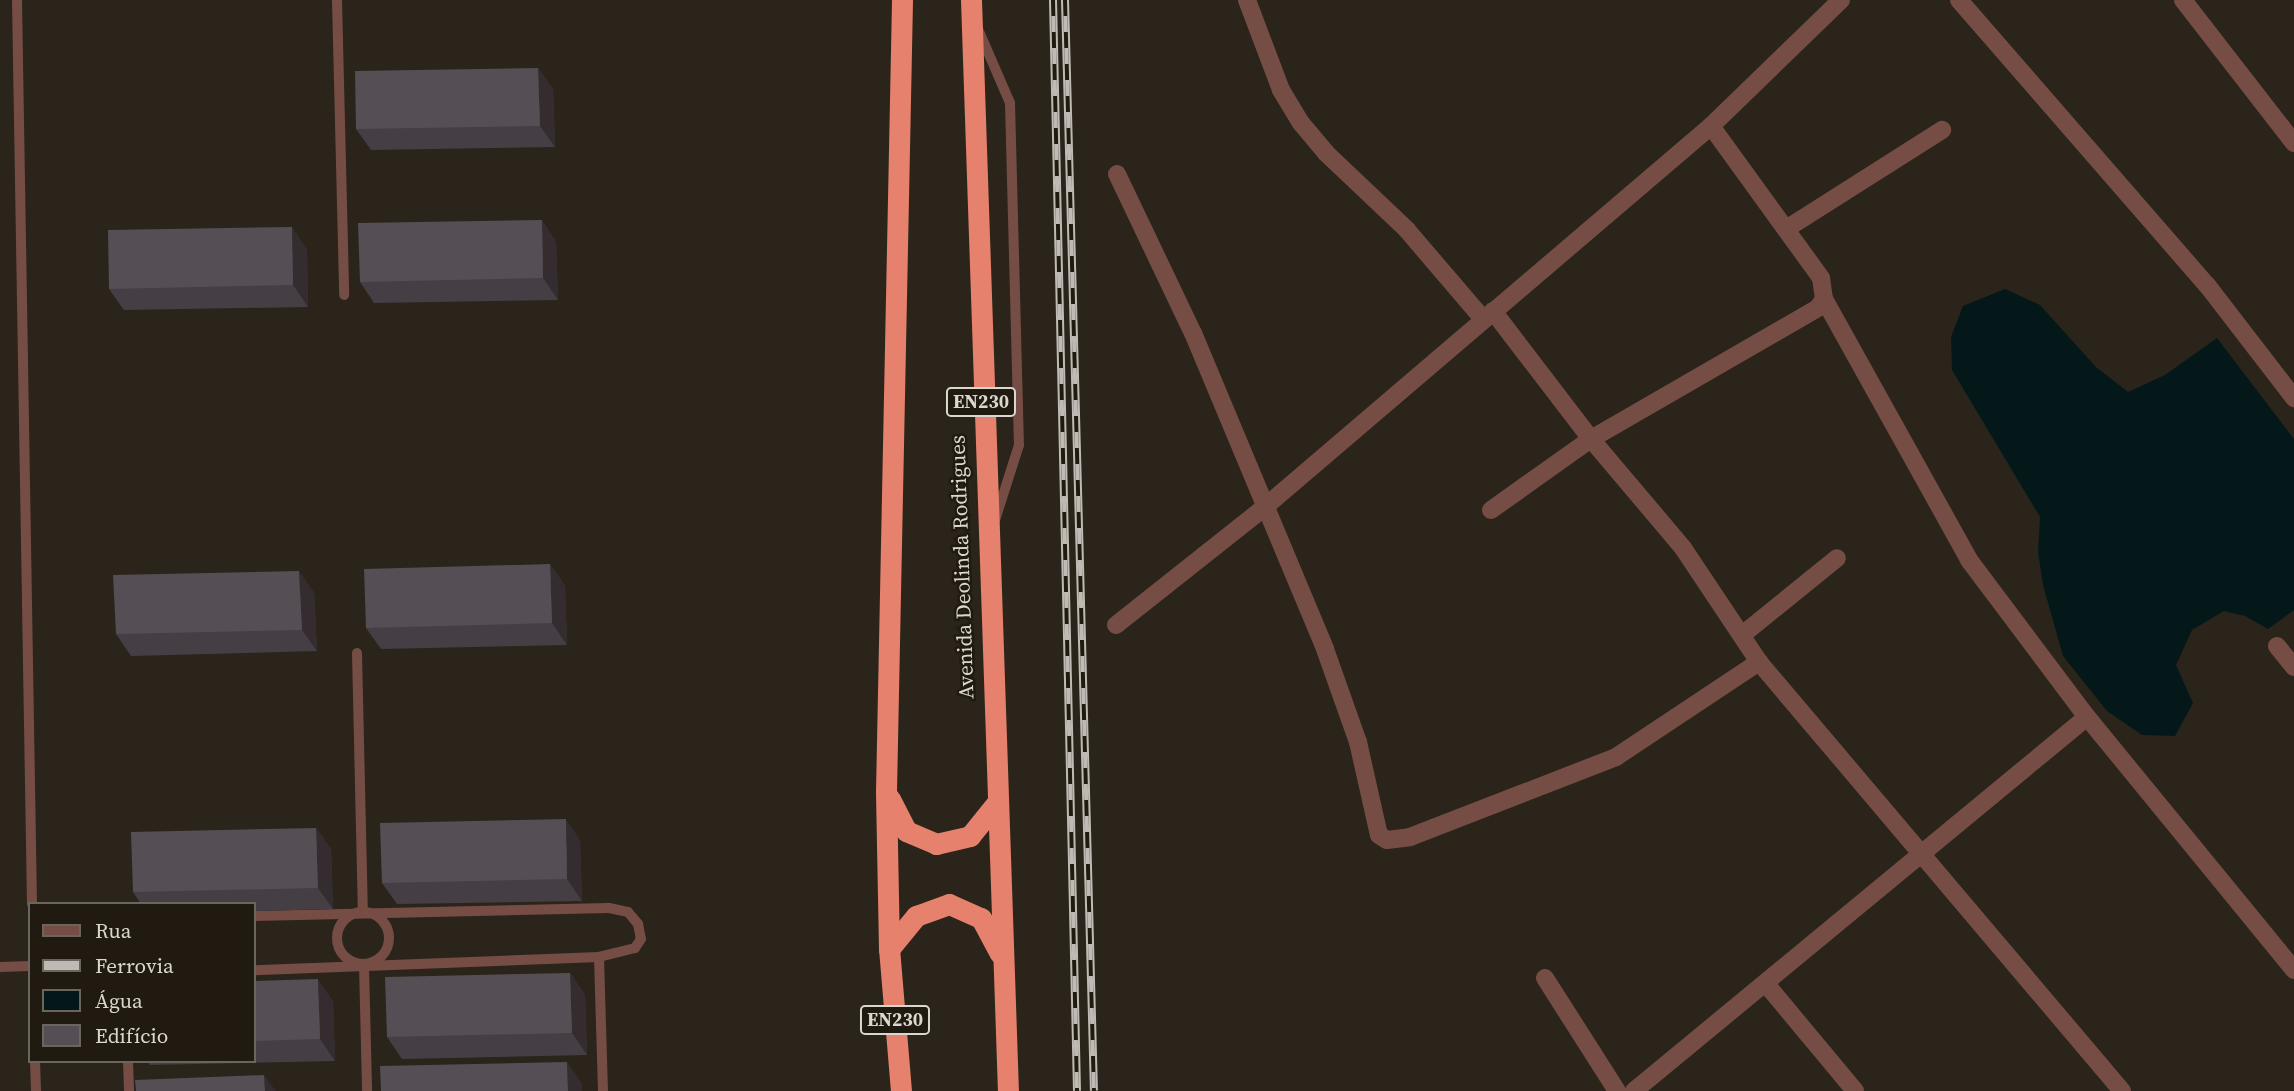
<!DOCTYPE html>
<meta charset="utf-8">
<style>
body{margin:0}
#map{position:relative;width:2294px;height:1091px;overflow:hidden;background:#2a241a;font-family:"Source Serif 4",serif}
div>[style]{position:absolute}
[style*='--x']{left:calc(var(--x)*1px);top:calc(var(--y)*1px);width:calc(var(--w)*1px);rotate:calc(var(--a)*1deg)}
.water>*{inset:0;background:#051819}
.lane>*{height:10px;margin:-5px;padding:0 5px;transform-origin:5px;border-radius:5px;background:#764d44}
.lane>.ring{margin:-5px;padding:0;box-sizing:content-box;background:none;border:10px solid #764d44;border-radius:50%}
.street>*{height:18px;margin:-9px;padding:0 9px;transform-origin:9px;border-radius:9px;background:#764d44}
.highway>*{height:21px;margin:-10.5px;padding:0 10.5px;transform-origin:10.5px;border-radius:10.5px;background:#e5816c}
.rail>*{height:8px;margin-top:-4px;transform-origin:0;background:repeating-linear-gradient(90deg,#201a11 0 16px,#bfbbb4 0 32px);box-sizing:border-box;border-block:2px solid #bfbbb4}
.wall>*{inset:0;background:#453e45}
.shaded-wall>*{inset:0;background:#342c2e}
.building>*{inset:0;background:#554e54}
span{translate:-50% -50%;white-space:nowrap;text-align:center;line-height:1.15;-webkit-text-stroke:5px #201a11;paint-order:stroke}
.shield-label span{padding:2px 5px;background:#201a11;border:2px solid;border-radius:5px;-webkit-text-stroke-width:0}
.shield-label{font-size:19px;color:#dbd7d0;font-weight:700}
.street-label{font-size:21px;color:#dbd7d0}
.legend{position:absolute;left:28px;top:902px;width:228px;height:161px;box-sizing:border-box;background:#201a11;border:2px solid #6b665d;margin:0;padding:9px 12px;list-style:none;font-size:21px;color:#dbd7d0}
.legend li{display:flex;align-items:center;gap:14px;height:35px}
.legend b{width:35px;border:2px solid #6b665d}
</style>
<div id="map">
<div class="water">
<i style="clip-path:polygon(2005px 289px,2040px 305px,2096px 367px,2128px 392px,2165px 375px,2217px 338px,2294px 439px,2294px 610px,2268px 629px,2245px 616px,2224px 611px,2192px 630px,2176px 665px,2193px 703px,2175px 736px,2142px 735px,2107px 711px,2063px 656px,2043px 585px,2038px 552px,2040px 517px,1952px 370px,1951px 337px,1963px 306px)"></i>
</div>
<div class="lane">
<i style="--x:17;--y:0;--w:904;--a:89.05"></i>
<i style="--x:337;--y:0;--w:295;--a:88.6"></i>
<i style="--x:978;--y:29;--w:81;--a:66.6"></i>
<i style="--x:1010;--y:103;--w:342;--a:88.5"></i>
<i style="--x:1019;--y:445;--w:79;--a:107.7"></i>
<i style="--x:357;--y:653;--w:259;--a:88.7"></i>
<i class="ring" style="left:337px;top:912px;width:42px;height:42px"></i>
<i style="--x:254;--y:916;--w:355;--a:-1.3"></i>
<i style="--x:609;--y:908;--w:19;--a:12"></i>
<i style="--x:628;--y:912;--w:16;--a:50"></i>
<i style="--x:638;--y:924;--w:15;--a:79"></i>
<i style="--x:641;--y:939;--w:11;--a:124"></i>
<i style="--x:635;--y:948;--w:37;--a:166"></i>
<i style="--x:599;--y:957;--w:345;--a:177.8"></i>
<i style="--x:599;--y:957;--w:134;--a:88.3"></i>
<i style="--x:364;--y:965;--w:126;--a:88.6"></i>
<i style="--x:0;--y:967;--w:30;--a:-2"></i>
<i style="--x:35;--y:1061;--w:30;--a:88"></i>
<i style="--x:128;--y:1061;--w:30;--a:88"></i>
</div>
<div class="street">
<i style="--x:1247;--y:0;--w:96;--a:69.3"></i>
<i style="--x:1281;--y:90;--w:39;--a:59"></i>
<i style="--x:1301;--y:123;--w:39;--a:50"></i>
<i style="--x:1326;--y:153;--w:112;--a:43.5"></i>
<i style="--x:1407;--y:230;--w:117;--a:49.5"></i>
<i style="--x:1959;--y:0;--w:378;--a:49"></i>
<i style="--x:2207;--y:285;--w:143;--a:52.4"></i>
<i style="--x:2183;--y:0;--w:181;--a:52.2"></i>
<i style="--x:1711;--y:126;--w:188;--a:54.1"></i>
<i style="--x:1821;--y:278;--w:21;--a:82"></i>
<i style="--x:1824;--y:299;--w:299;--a:60.9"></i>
<i style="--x:1969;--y:560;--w:196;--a:53.1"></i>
<i style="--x:2087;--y:717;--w:327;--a:50.7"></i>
<i style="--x:1117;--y:174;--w:176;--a:64.5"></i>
<i style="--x:1193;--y:333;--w:342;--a:67.3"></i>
<i style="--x:1325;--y:649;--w:99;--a:70.5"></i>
<i style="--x:1358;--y:742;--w:95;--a:77.3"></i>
<i style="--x:1379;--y:835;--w:9;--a:32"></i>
<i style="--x:1387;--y:840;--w:23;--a:-7"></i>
<i style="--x:1410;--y:837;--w:221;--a:-21.2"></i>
<i style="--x:1616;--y:757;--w:172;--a:-33.6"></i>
<i style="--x:1786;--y:229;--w:185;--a:-32.4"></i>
<i style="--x:1493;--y:311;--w:161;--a:52.6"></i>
<i style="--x:1591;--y:439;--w:143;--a:49.8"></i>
<i style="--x:1683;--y:548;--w:137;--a:56.3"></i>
<i style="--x:1759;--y:662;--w:562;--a:49.76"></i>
<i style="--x:1491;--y:510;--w:123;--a:-35.4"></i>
<i style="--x:1591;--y:439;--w:262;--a:-30"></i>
<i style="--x:1818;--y:308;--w:11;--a:-56"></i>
<i style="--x:1116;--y:625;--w:191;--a:-38.4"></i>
<i style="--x:1266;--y:506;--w:585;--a:-40.5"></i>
<i style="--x:1711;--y:126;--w:181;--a:-44.1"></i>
<i style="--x:1742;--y:635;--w:122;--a:-39"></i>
<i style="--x:2277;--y:646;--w:27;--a:51"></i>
<i style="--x:1545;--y:978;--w:134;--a:57.5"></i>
<i style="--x:1766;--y:984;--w:139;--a:50.2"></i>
<i style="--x:1634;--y:1091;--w:587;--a:-39.54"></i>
</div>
<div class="highway">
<i style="--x:971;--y:0;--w:1092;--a:88.06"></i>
<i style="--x:890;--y:799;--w:36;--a:63"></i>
<i style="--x:906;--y:831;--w:33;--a:23"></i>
<i style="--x:936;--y:844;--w:35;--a:-13"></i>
<i style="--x:970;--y:836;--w:40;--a:-51"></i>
<i style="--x:889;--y:949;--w:43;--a:-50.7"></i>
<i style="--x:916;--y:916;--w:35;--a:-20"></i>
<i style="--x:949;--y:904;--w:35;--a:24"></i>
<i style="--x:981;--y:918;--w:40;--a:62"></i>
<i style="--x:901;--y:1091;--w:143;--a:-94.8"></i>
<i style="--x:889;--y:949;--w:158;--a:-91.1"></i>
<i style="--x:886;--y:791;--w:791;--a:-88.84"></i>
</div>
<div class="rail">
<i style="--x:1053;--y:0;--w:1091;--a:88.74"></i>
<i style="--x:1065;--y:0;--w:1091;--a:88.48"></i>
</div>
<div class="wall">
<i style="clip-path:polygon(538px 68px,553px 89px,555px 147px,371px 150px,356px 129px)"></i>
<i style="clip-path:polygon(542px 220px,556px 242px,558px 300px,374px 303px,360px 282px)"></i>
<i style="clip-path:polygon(307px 249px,308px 307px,124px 310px,109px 289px)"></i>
<i style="clip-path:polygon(550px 564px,565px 586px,567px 645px,381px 649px,366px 628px)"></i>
<i style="clip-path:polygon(314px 592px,317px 651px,131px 656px,116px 634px)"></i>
<i style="clip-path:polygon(316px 828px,331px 849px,333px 909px,254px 911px,254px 904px,141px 904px,133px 892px)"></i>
<i style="clip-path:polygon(580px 840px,582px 901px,397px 904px,382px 883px)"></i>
<i style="clip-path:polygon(570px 973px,585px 995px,587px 1055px,402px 1059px,387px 1037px)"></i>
<i style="clip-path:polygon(254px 981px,333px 1001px,335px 1061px,150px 1065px,147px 1061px,254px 1061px)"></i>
</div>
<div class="shaded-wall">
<i style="clip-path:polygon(538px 68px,553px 89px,555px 147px,540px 126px)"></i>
<i style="clip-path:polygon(542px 220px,556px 242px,558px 300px,543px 278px)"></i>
<i style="clip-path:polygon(292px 227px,307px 249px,308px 307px,293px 285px)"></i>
<i style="clip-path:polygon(550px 564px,565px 586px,567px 645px,552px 623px)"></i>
<i style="clip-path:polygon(299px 571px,314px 592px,317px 651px,302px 630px)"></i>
<i style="clip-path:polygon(566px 819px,580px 840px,582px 901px,567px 879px)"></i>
<i style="clip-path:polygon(316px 828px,331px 849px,333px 909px,318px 888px)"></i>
<i style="clip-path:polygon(570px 973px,585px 995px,587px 1055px,572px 1033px)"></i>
<i style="clip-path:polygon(318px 979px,333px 1001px,335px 1061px,320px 1039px)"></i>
<i style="clip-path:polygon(567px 1062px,582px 1083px,582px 1091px,568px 1091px)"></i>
<i style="clip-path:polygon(264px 1075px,276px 1091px,265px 1091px)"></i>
</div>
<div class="building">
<i style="clip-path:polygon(538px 68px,540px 126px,356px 129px,355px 71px)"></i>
<i style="clip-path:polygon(542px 220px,543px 278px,360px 282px,358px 223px)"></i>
<i style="clip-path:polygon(292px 227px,293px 285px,109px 289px,108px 230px)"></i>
<i style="clip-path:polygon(550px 564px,552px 623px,366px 628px,364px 569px)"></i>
<i style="clip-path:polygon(299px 571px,302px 630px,116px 634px,113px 575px)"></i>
<i style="clip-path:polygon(566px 819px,567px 879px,382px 883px,380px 823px)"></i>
<i style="clip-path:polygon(316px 828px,318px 888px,133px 892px,131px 832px)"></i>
<i style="clip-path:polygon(570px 973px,572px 1033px,387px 1037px,385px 977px)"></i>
<i style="clip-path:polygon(318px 979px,320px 1039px,254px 1041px,254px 981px)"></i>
<i style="clip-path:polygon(567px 1062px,568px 1091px,381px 1091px,380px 1066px)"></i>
<i style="clip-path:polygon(264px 1075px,265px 1091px,136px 1091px,135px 1080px)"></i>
</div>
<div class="shield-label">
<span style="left:981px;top:402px">EN230</span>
<span style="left:895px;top:1020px">EN230</span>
</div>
<div class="street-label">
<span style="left:962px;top:567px;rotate:-92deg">Avenida Deolinda Rodrigues</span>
</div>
<ul class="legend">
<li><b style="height:9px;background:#764d44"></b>Rua</li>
<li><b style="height:9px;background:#bfbbb4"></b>Ferrovia</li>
<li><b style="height:19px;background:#051819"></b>Água</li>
<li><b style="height:19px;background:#554e54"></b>Edifício</li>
</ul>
</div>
